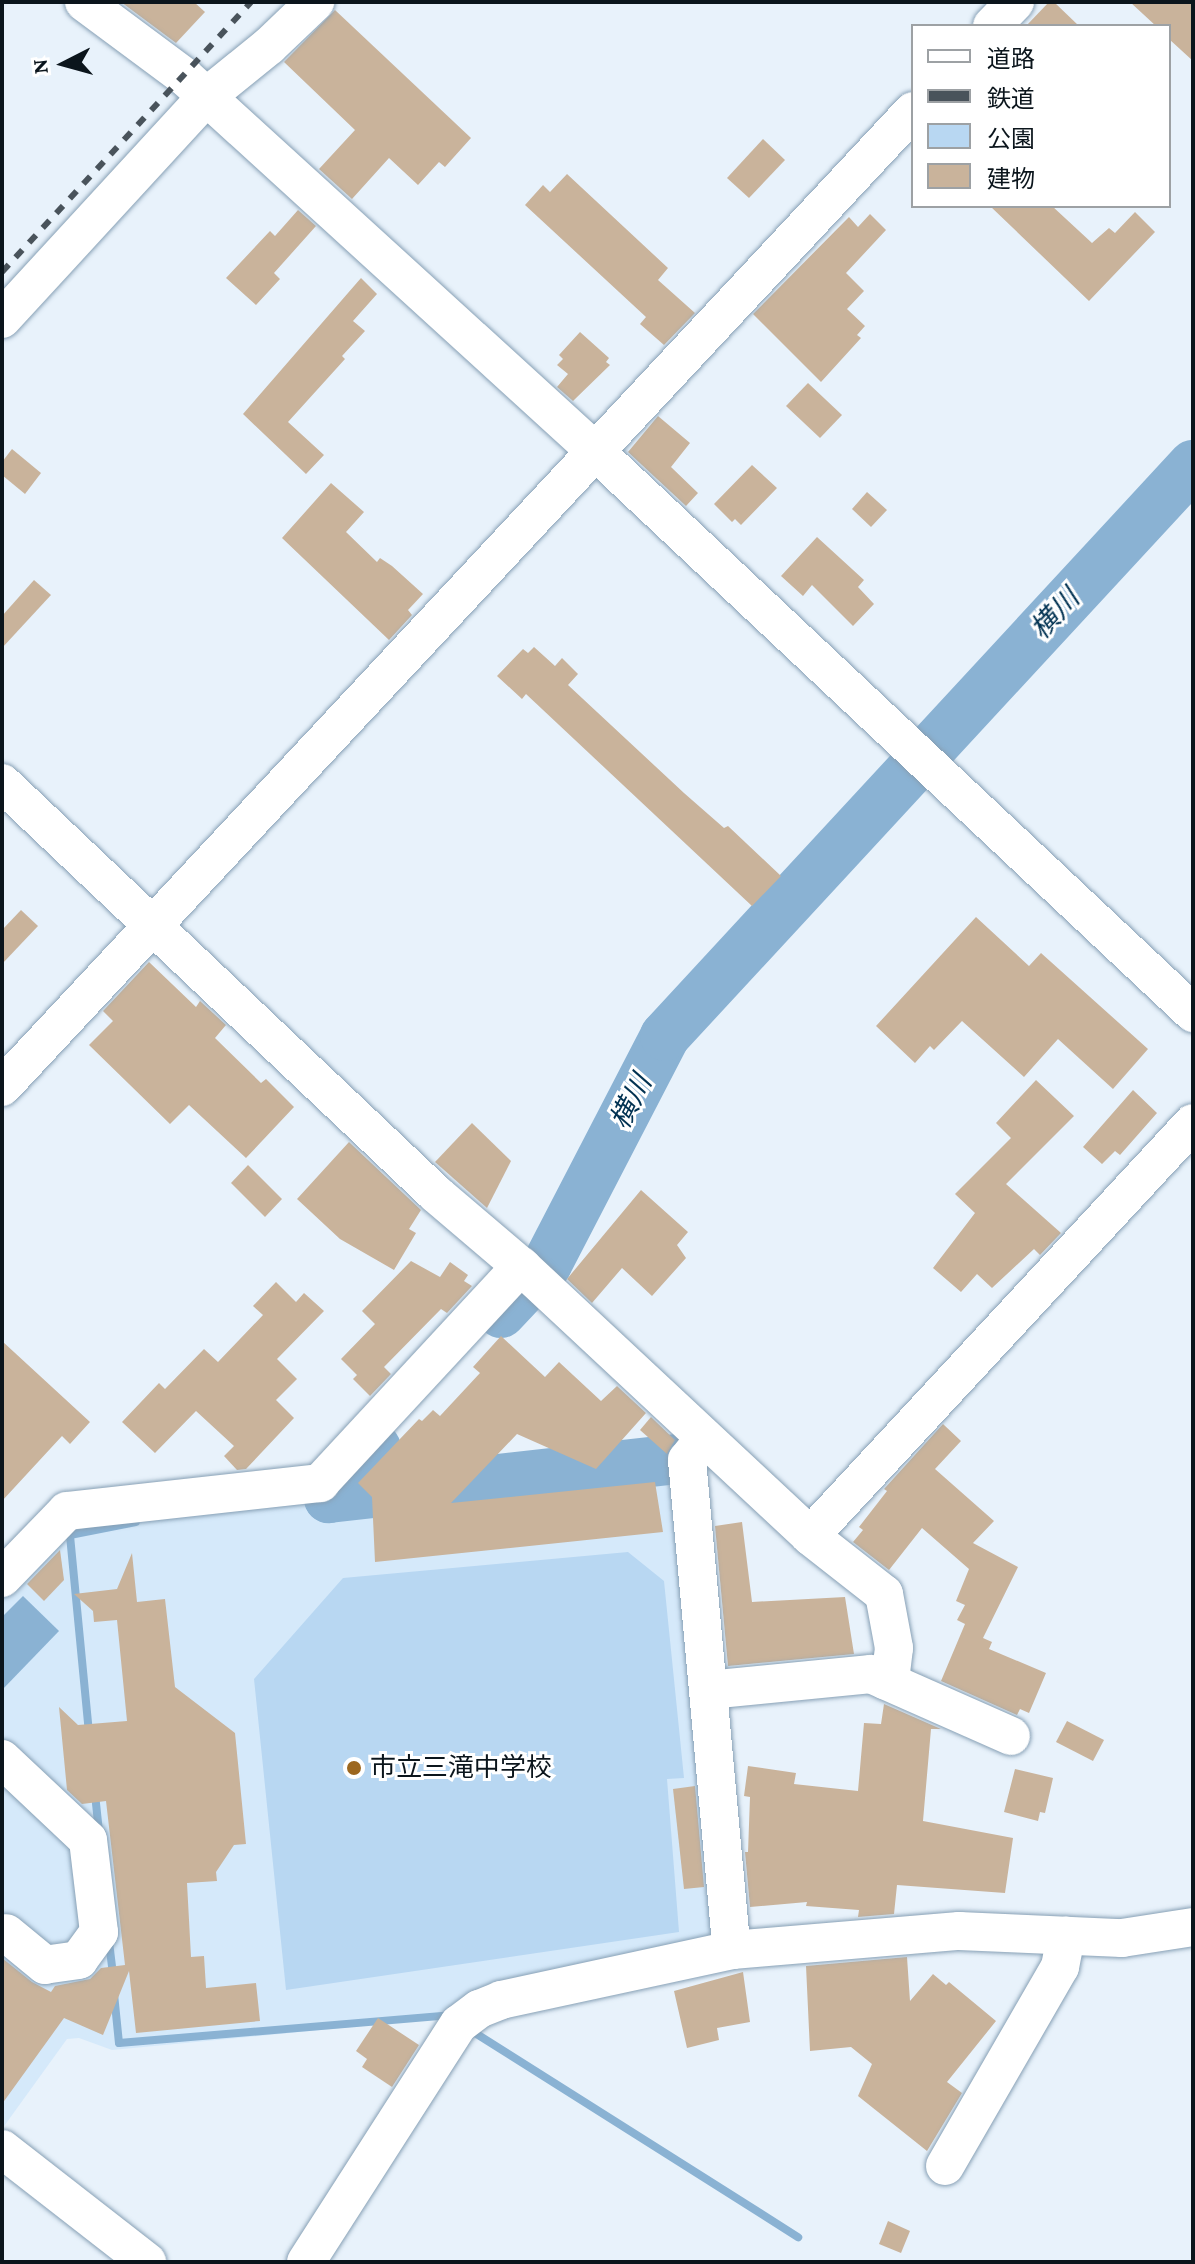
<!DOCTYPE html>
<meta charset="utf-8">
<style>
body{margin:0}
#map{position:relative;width:1195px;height:2264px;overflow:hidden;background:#e8f2fb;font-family:"Crimson Pro","Noto Sans JP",serif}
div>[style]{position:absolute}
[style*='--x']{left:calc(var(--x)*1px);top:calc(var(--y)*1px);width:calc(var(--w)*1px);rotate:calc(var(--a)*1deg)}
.built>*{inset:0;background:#d5e9fa}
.green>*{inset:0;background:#b8d7f2}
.water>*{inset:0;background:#8ab2d3}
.stream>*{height:8px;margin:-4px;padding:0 4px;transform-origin:4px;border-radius:4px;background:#8ab2d3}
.river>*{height:50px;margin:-25px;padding:0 25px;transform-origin:25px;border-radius:25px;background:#8ab2d3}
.building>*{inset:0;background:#c9b39b}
.roads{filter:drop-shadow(0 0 2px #87a0b5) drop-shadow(0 0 2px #87a0b5)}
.minor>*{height:38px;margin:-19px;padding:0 19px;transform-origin:19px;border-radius:19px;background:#fff}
.rail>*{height:6px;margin-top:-3px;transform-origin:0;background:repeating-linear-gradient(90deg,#49535b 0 10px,transparent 0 20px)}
.dots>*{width:22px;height:22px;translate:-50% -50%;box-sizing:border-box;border:4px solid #fff;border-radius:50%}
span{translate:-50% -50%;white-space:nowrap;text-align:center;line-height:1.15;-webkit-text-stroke:6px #fff;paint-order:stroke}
.poi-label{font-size:26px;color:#0b151c}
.left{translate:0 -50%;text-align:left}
.water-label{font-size:28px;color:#003151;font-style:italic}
.frame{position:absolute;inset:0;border:4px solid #0b151c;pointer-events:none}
.legend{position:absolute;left:911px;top:24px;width:260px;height:184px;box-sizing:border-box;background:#fff;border:2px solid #9da1a4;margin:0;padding:10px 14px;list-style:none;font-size:24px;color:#0b151c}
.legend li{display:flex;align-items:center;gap:16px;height:40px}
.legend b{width:40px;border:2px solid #9da1a4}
.north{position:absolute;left:24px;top:24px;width:80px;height:80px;-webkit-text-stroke:6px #fff;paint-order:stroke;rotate:264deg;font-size:22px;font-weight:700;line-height:32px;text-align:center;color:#0b151c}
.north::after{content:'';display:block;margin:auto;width:28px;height:36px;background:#0b151c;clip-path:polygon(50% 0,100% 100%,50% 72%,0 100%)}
</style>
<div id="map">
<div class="built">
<i style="clip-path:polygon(681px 1478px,722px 1942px,456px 2017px,112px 2050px,79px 2038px,67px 2039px,2px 2129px,2px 1593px,69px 1522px,322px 1494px,337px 1516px)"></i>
</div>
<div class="green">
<i style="clip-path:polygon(628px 1552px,664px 1581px,684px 1778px,667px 1779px,679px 1932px,286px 1990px,254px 1679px,343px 1578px)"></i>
</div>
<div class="water">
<i style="clip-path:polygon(23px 1596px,59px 1631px,2px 1690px,2px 1617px)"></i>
</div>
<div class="stream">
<i style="--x:89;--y:1733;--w:199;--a:-95.5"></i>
<i style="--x:70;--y:1535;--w:67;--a:-11.1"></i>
<i style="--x:95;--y:1794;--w:39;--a:84"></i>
<i style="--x:109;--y:1942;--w:34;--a:83"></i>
<i style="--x:114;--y:1994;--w:49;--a:84.2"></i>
<i style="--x:119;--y:2043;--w:333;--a:-4.8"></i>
<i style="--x:472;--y:2031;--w:386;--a:32.3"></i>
</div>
<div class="river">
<i style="--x:501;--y:1313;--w:67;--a:-46.8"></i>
<i style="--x:547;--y:1264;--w:257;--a:-62.6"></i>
<i style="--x:665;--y:1036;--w:778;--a:-47.24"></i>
<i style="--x:376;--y:1448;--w:69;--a:133.2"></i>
<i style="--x:329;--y:1498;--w:349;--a:-6.4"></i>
</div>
<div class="building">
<i style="clip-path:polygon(121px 2px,194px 2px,205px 12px,176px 43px)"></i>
<i style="clip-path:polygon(1049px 2px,1054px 2px,1079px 26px,1026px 26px)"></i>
<i style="clip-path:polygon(1130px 2px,1193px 2px,1193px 61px,1169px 39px,1169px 26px,1156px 26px)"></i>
<i style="clip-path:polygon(335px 10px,471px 138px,445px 167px,439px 162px,418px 185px,389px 158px,352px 199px,319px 169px,355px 130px,284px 62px)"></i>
<i style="clip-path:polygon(763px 139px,785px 160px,749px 198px,727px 178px)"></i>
<i style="clip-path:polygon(567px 174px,668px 268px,658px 280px,695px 313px,664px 345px,640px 324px,646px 317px,525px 205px,543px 185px,550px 192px)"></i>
<i style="clip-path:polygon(990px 206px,1052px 206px,1092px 243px,1109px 228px,1115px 233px,1135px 212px,1155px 232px,1089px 301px)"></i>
<i style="clip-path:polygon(298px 210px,316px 226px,274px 273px,280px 279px,256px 305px,226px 278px,270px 231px,275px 236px)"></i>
<i style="clip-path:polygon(870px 214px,886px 230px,846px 273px,864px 291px,847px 309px,865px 326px,857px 335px,861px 338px,821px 382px,753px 314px,849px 217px,858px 227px)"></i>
<i style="clip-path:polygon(361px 278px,377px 294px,353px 321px,365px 331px,342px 356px,345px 359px,288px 422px,324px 455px,306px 474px,243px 414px)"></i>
<i style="clip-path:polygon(580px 332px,609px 358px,606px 362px,610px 365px,573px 401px,557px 387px,568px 374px,557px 365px,563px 359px,559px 355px)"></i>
<i style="clip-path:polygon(808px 383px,842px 415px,820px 438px,786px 406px)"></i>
<i style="clip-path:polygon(658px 416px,690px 443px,671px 467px,698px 493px,686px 506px,628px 452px)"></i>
<i style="clip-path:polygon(12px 449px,41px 473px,25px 494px,2px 475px,2px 462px)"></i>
<i style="clip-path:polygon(752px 465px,777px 488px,741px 525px,735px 519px,732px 522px,714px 504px)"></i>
<i style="clip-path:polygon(331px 483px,364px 512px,346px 532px,377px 562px,380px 558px,392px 566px,423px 594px,408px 610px,412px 615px,389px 640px,282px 538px)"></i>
<i style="clip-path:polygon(867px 492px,887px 510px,871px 527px,852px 509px)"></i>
<i style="clip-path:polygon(817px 537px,864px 580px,858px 587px,874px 604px,853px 626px,812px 585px,803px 596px,781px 576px)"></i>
<i style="clip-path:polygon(34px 580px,51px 595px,2px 648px,2px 616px)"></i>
<i style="clip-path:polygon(534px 647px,555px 666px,562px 658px,578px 674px,568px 685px,684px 793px,724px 828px,728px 826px,781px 876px,752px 906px,526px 694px,522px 699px,497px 676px,523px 649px,528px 653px)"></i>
<i style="clip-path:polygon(21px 910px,38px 926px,2px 964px,2px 930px)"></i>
<i style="clip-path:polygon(976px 917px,1029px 966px,1041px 953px,1148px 1049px,1113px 1089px,1058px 1039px,1024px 1077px,962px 1021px,934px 1050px,930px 1046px,915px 1063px,876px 1026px)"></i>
<i style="clip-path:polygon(149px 962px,196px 1007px,200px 1001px,226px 1025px,215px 1038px,261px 1083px,266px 1079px,294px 1107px,246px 1158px,189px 1105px,170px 1124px,89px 1045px,113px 1021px,103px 1011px)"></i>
<i style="clip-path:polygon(1036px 1080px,1074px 1116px,1006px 1184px,1061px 1233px,1040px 1255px,1034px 1249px,992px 1288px,977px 1274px,961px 1292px,933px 1268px,975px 1213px,955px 1194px,1011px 1138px,996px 1123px)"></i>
<i style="clip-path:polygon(1133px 1090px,1157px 1113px,1120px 1155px,1115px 1151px,1102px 1164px,1083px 1147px)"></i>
<i style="clip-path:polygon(472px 1123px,511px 1161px,487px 1208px,435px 1162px)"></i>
<i style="clip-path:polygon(349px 1142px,421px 1210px,409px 1229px,416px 1233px,394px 1270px,340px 1239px,297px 1199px)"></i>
<i style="clip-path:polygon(248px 1165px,282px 1199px,265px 1217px,231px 1183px)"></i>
<i style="clip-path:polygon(641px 1190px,688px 1232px,677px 1245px,686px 1258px,652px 1296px,622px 1268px,592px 1303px,567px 1279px)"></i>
<i style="clip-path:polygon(411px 1261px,440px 1277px,450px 1262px,468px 1275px,464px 1281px,472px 1286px,447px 1313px,441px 1309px,384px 1367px,391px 1374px,370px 1396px,353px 1379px,357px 1375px,341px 1359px,375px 1324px,362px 1311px)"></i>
<i style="clip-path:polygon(276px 1282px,296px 1302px,304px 1293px,324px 1311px,277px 1359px,297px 1379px,276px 1400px,294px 1418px,246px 1469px,237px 1470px,224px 1456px,234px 1446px,196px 1411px,155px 1453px,122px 1422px,159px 1383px,165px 1389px,204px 1349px,218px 1362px,263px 1315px,253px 1306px)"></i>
<i style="clip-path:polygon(501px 1336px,545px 1377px,559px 1362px,601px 1401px,617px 1386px,646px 1413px,596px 1469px,517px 1434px,451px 1503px,655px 1482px,663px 1532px,375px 1562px,372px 1497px,358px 1483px,419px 1419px,422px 1421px,433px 1410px,440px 1416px,480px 1373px,473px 1367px)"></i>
<i style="clip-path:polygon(2px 1341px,90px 1422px,70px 1444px,62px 1436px,2px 1501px)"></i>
<i style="clip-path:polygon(651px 1417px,675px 1440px,667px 1454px,640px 1430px)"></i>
<i style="clip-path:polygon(943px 1424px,961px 1441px,935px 1469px,994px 1521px,973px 1543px,1018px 1567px,983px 1638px,992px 1642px,989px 1649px,1046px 1673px,1029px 1713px,1020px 1709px,1017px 1715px,941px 1681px,965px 1624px,957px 1620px,965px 1605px,956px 1601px,969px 1569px,922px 1528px,889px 1570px,853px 1542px,863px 1530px,859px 1527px,887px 1491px,884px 1489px)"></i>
<i style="clip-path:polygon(742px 1522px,752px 1602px,845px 1597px,854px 1654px,728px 1666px,715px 1526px)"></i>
<i style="clip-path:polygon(60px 1550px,64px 1580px,44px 1601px,27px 1584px)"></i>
<i style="clip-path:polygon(132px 1553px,137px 1602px,165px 1599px,175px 1687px,235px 1733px,246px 1844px,234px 1845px,216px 1872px,217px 1881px,187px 1883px,191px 1957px,204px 1956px,206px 1988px,256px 1983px,260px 2021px,136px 2033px,129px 1971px,103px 2035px,64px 2018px,2px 2104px,2px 1958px,32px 1982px,51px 1992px,55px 1986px,90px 1979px,101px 1968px,125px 1965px,106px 1801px,82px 1804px,67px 1790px,59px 1707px,78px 1725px,127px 1721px,117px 1620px,94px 1622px,93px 1611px,74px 1594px,117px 1589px)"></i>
<i style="clip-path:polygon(884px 1704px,941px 1729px,931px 1729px,923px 1821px,1013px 1838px,1005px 1893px,897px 1885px,894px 1914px,858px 1917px,859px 1910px,806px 1906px,807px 1902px,750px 1907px,745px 1852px,748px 1852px,750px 1797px,744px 1796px,748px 1766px,796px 1773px,794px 1784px,858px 1791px,864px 1723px,881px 1724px)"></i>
<i style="clip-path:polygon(1067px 1721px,1104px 1740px,1093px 1761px,1056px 1742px)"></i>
<i style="clip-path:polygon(1015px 1769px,1053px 1778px,1045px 1813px,1040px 1812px,1038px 1821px,1004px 1812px)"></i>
<i style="clip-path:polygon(695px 1786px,704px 1887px,684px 1889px,673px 1789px)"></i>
<i style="clip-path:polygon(907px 1957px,910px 2001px,933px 1974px,946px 1985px,949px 1982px,996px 2021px,947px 2082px,962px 2093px,927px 2151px,858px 2096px,872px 2064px,851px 2047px,810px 2051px,806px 1966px)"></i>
<i style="clip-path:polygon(743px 1972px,750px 2022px,717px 2028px,719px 2040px,687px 2048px,674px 1991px)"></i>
<i style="clip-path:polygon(378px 2018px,419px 2045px,392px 2087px,362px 2067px,367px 2059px,356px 2051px)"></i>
<i style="clip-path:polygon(888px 2221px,910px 2231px,901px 2253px,879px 2244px)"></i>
</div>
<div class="roads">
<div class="minor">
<i style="--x:84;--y:2;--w:126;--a:36.6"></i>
<i style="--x:185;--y:77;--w:555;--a:42.37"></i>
<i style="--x:595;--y:451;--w:821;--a:43.22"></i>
<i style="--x:992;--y:26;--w:33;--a:-46"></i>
<i style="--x:2;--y:319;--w:301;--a:-47.4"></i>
<i style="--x:206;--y:97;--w:81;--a:-39"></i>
<i style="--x:269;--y:46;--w:64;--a:-43.7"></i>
<i style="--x:2;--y:783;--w:598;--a:43.44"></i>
<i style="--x:436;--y:1194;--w:114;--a:40.4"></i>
<i style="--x:523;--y:1268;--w:393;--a:43"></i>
<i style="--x:810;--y:1536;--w:563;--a:-47.16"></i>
<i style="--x:2;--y:1087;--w:1335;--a:-46.97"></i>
<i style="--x:704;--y:1439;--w:27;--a:129"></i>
<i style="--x:687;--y:1460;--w:492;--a:84.8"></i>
<i style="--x:810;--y:1536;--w:94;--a:38.1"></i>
<i style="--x:884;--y:1594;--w:55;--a:79.5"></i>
<i style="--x:894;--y:1648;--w:23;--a:97"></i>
<i style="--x:891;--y:1671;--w:11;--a:117"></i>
<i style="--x:2;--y:1578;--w:93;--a:-45.9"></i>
<i style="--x:67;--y:1511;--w:255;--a:-6.3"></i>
<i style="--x:320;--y:1483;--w:296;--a:-47.2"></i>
<i style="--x:708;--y:1690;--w:164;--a:-5.6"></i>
<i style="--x:871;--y:1674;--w:153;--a:23.9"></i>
<i style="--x:2;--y:1759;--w:118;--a:43.3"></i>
<i style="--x:88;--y:1840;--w:93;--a:83.2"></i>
<i style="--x:99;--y:1932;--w:34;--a:126"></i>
<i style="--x:79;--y:1960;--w:34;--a:172"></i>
<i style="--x:45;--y:1965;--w:50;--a:-140.6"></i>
<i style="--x:2;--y:2149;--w:184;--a:37.9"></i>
<i style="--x:945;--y:2166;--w:230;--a:-60"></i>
<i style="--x:1060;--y:1967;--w:32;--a:-79"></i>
<i style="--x:306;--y:2262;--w:283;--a:-57.3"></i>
<i style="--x:459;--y:2024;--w:25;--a:-37"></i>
<i style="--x:479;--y:2009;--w:24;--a:-22"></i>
<i style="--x:501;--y:2000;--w:236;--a:-12.2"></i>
<i style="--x:732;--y:1950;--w:228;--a:-4.8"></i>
<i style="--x:959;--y:1931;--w:163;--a:2.5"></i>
<i style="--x:1122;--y:1938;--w:72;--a:-8.8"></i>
</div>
</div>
<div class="rail">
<i style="--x:2;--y:272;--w:367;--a:-47.3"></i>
</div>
<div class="dots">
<i style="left:354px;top:1768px;background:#9c671f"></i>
</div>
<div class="poi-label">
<span class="left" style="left:370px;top:1768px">市立三滝中学校</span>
</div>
<div class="water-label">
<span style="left:1055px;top:614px;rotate:-47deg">横川</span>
<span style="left:631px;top:1102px;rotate:-63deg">横川</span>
</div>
<div class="frame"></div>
<ul class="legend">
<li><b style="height:10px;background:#fff"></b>道路</li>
<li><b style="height:10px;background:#49535b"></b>鉄道</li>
<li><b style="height:22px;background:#b8d7f2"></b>公園</li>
<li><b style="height:22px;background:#c9b39b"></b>建物</li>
</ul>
<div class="north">N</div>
</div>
